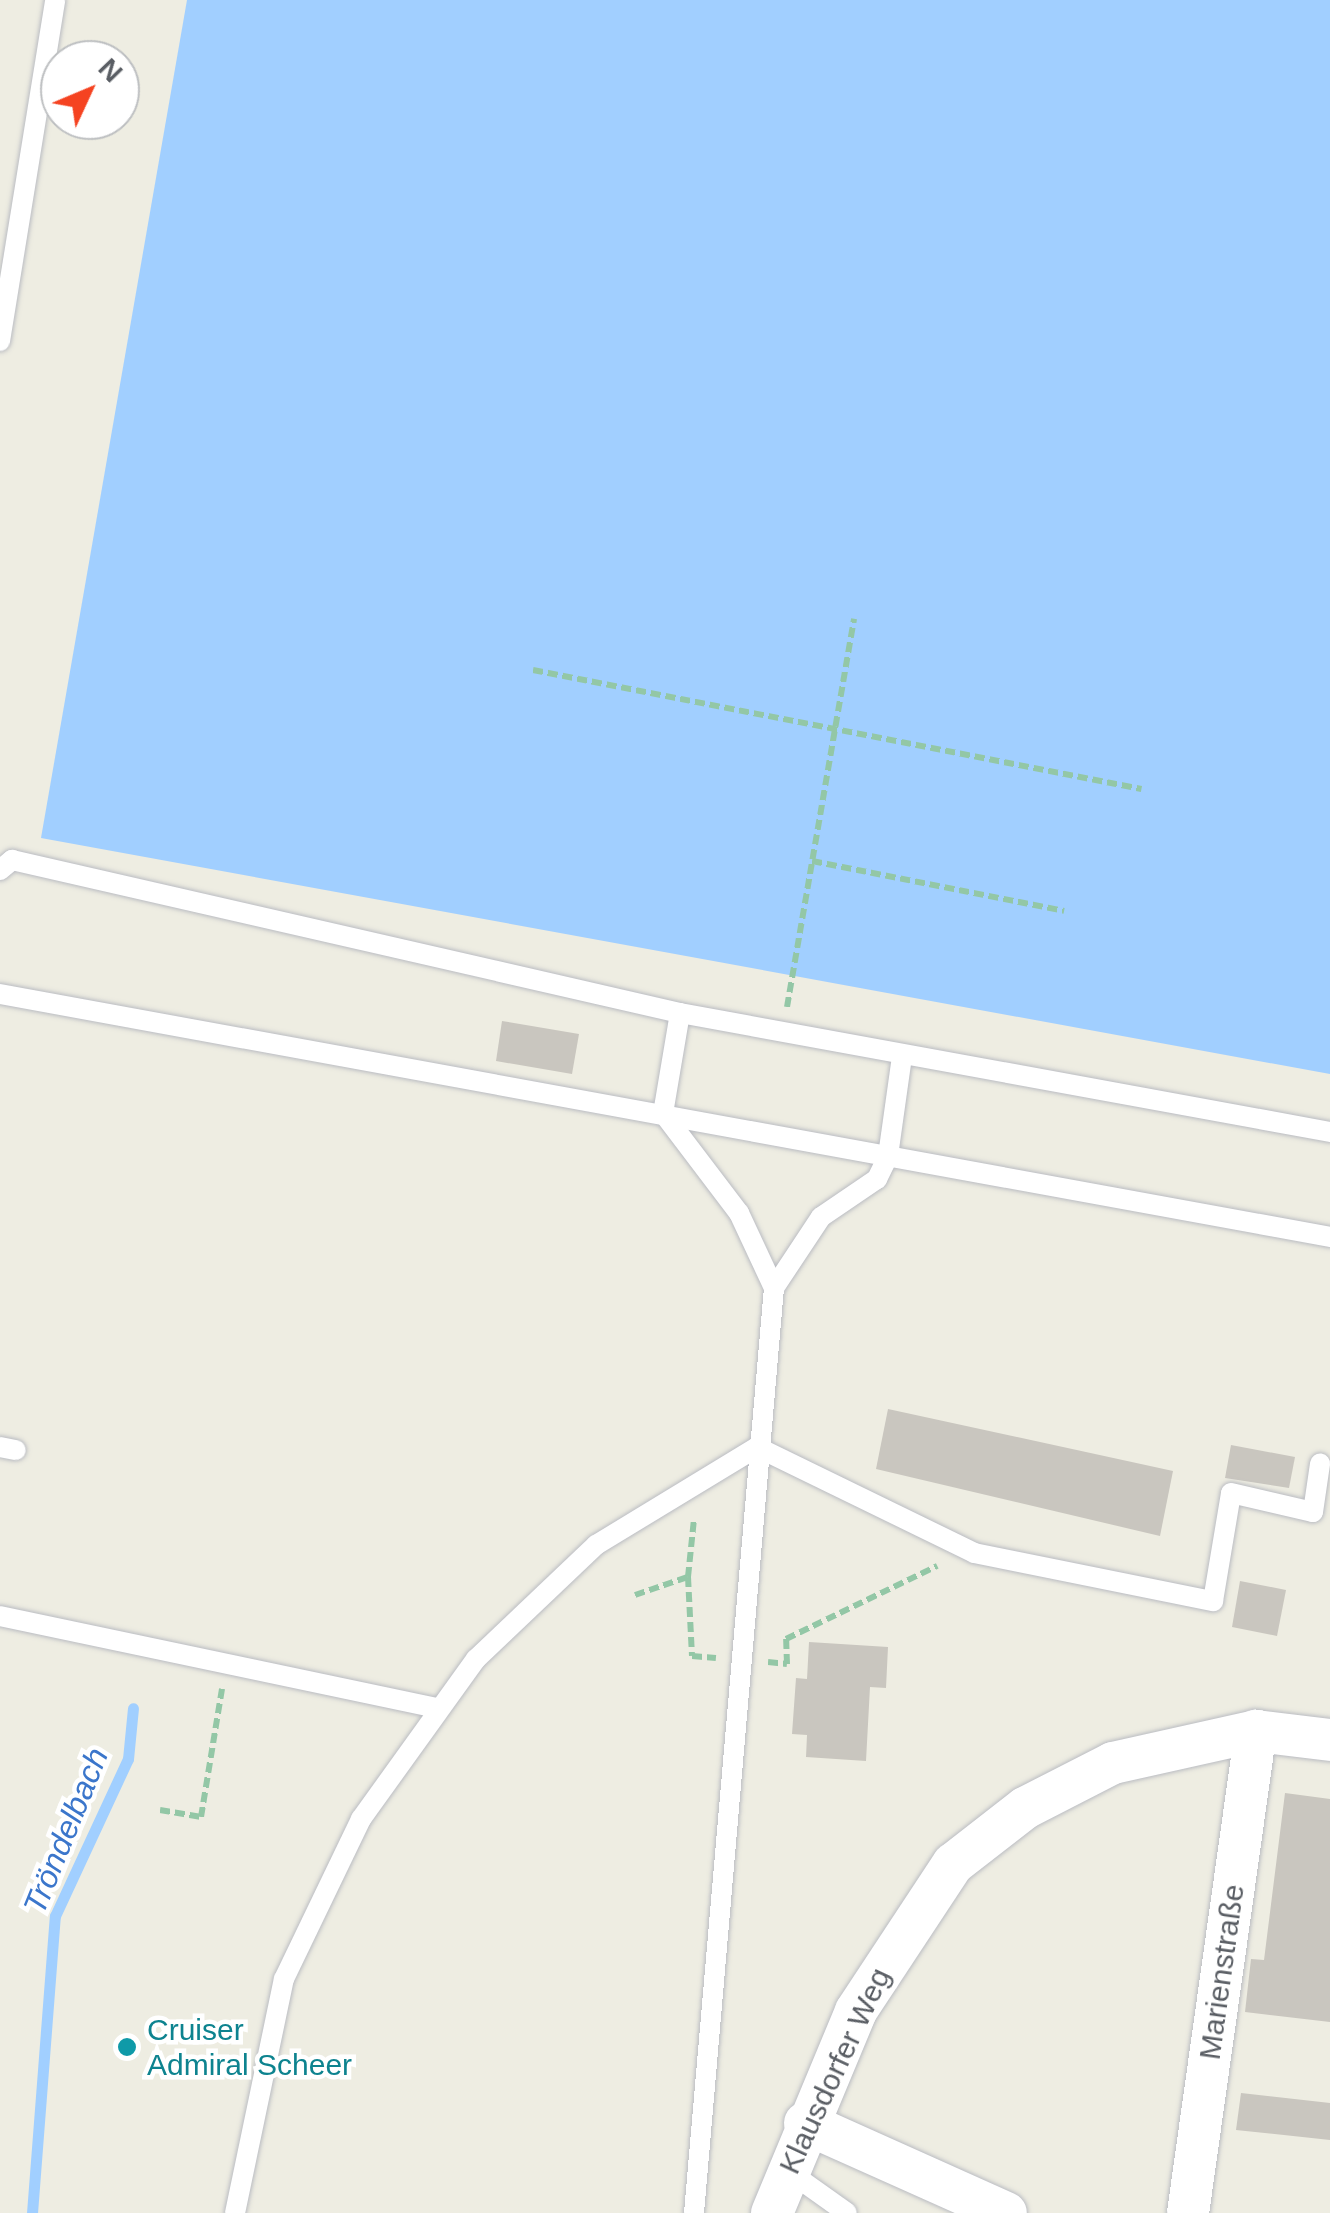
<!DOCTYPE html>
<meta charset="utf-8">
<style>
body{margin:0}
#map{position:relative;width:1330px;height:2213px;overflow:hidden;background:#eeede2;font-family:Arial,sans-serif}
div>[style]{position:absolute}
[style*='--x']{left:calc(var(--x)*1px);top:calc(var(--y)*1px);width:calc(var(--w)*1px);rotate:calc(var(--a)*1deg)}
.water>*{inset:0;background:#a1cfff}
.stream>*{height:11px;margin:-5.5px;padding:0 5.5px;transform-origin:5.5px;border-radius:5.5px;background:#a1cfff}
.building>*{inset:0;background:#c9c6bf}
.path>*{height:6px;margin-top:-3px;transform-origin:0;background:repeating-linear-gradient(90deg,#93c7a6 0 10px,transparent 0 15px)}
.roads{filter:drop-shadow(0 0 2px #babcc2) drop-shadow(0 0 2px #babcc2)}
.service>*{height:20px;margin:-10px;padding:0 10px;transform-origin:10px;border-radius:10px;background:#fff}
.minor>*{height:42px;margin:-21px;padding:0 21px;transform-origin:21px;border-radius:21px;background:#fff}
.dots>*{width:28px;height:28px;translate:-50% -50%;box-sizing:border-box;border:5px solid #fff;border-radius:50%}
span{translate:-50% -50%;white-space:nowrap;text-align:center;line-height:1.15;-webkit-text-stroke:9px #fff;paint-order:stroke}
.street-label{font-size:30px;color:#5a5e64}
.culture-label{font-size:30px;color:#0d838f}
.left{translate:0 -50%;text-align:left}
.water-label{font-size:32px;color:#3b76cb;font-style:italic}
.north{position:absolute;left:40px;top:40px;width:100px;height:100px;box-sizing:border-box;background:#fff;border:2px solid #bdbfc1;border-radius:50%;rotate:46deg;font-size:28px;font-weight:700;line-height:40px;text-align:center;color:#5a5e64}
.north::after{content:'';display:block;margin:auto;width:35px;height:45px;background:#f54321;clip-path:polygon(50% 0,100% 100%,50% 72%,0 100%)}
</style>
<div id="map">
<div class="water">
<i style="clip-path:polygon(187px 0,1330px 0,1330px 1074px,41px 838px)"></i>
</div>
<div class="stream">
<i style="--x:32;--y:2213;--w:298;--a:-85.6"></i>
<i style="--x:55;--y:1916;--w:173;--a:-65.1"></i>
<i style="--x:128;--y:1759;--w:51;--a:-84.4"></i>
</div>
<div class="building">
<i style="clip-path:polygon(502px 1021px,579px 1034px,572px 1074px,496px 1061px)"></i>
<i style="clip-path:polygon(888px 1409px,1173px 1471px,1160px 1536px,876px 1469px)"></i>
<i style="clip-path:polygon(1231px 1445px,1295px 1457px,1289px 1488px,1225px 1478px)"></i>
<i style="clip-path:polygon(1240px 1581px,1286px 1590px,1277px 1636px,1232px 1627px)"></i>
<i style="clip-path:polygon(809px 1642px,888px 1647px,886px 1688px,870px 1687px,866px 1761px,806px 1757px,807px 1735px,792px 1734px,796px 1678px,807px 1679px)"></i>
<i style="clip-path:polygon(1285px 1793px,1330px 1799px,1330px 2022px,1245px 2012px,1251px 1959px,1264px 1960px)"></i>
<i style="clip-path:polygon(1241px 2093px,1330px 2103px,1330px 2140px,1236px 2130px)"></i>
</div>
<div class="path">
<i style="--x:533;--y:670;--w:620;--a:11.07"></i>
<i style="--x:812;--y:861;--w:257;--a:11.2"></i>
<i style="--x:787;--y:1007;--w:394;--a:-80.2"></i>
<i style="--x:688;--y:1577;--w:58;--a:-84.1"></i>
<i style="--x:635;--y:1595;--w:56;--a:-18.8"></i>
<i style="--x:688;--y:1577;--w:79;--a:87.1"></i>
<i style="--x:692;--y:1656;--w:24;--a:5"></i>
<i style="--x:768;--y:1662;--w:19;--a:6"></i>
<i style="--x:787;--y:1664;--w:25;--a:-92"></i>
<i style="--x:786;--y:1639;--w:168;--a:-25.8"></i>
<i style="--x:160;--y:1810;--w:42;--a:9.7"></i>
<i style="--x:201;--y:1817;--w:130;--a:-80.7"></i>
</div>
<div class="roads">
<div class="service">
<i style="--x:0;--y:341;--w:345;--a:-80.8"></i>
<i style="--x:0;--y:870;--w:16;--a:-40"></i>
<i style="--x:12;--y:860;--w:685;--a:12.9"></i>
<i style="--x:680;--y:1013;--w:661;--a:10.37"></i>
<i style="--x:0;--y:994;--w:1352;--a:10.35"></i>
<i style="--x:680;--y:1013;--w:101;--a:99.6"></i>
<i style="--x:663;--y:1113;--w:126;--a:52.8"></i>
<i style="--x:739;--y:1213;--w:83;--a:65"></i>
<i style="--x:0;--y:1447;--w:16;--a:11"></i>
<i style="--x:0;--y:1616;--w:446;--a:11.9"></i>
<i style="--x:788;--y:2171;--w:72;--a:35.4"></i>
<i style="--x:235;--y:2213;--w:239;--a:-78.2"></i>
<i style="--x:284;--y:1979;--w:178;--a:-64.3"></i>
<i style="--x:361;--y:1819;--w:197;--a:-54.3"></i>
<i style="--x:476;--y:1659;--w:166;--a:-43.5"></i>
<i style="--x:596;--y:1545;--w:188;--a:-31.3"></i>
<i style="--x:757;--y:1447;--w:242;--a:26"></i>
<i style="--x:974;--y:1553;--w:244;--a:11.4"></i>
<i style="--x:1213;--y:1601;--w:109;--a:-80.5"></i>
<i style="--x:1231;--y:1493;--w:84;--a:13"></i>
<i style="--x:1313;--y:1512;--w:49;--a:-81.7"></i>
<i style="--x:694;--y:2213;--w:928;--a:-85.06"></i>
<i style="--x:774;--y:1288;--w:85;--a:-56.5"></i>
<i style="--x:821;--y:1217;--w:68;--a:-34.2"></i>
<i style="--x:877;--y:1179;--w:25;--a:-64"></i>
<i style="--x:888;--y:1156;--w:100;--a:-82"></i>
</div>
<div class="minor">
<i style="--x:805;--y:2123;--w:220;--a:24.1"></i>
<i style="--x:772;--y:2213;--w:219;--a:-67.4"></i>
<i style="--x:856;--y:2011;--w:176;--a:-56.6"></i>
<i style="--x:953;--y:1864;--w:91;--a:-37.9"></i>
<i style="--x:1025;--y:1808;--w:99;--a:-27.1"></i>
<i style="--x:1113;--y:1763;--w:147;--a:-12.6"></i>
<i style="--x:1256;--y:1731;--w:75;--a:6.9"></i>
<i style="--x:1188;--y:2213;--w:487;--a:-82"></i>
</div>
</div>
<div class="dots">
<i style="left:127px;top:2047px;background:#0f9aa8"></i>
</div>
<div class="street-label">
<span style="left:1222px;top:1972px;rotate:-82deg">Marienstraße</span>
<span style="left:835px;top:2071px;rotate:-65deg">Klausdorfer Weg</span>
</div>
<div class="culture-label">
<span class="left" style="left:147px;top:2047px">Cruiser<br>Admiral Scheer</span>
</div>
<div class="water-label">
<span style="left:66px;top:1831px;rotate:-68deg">Tröndelbach</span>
</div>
<div class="north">N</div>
</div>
